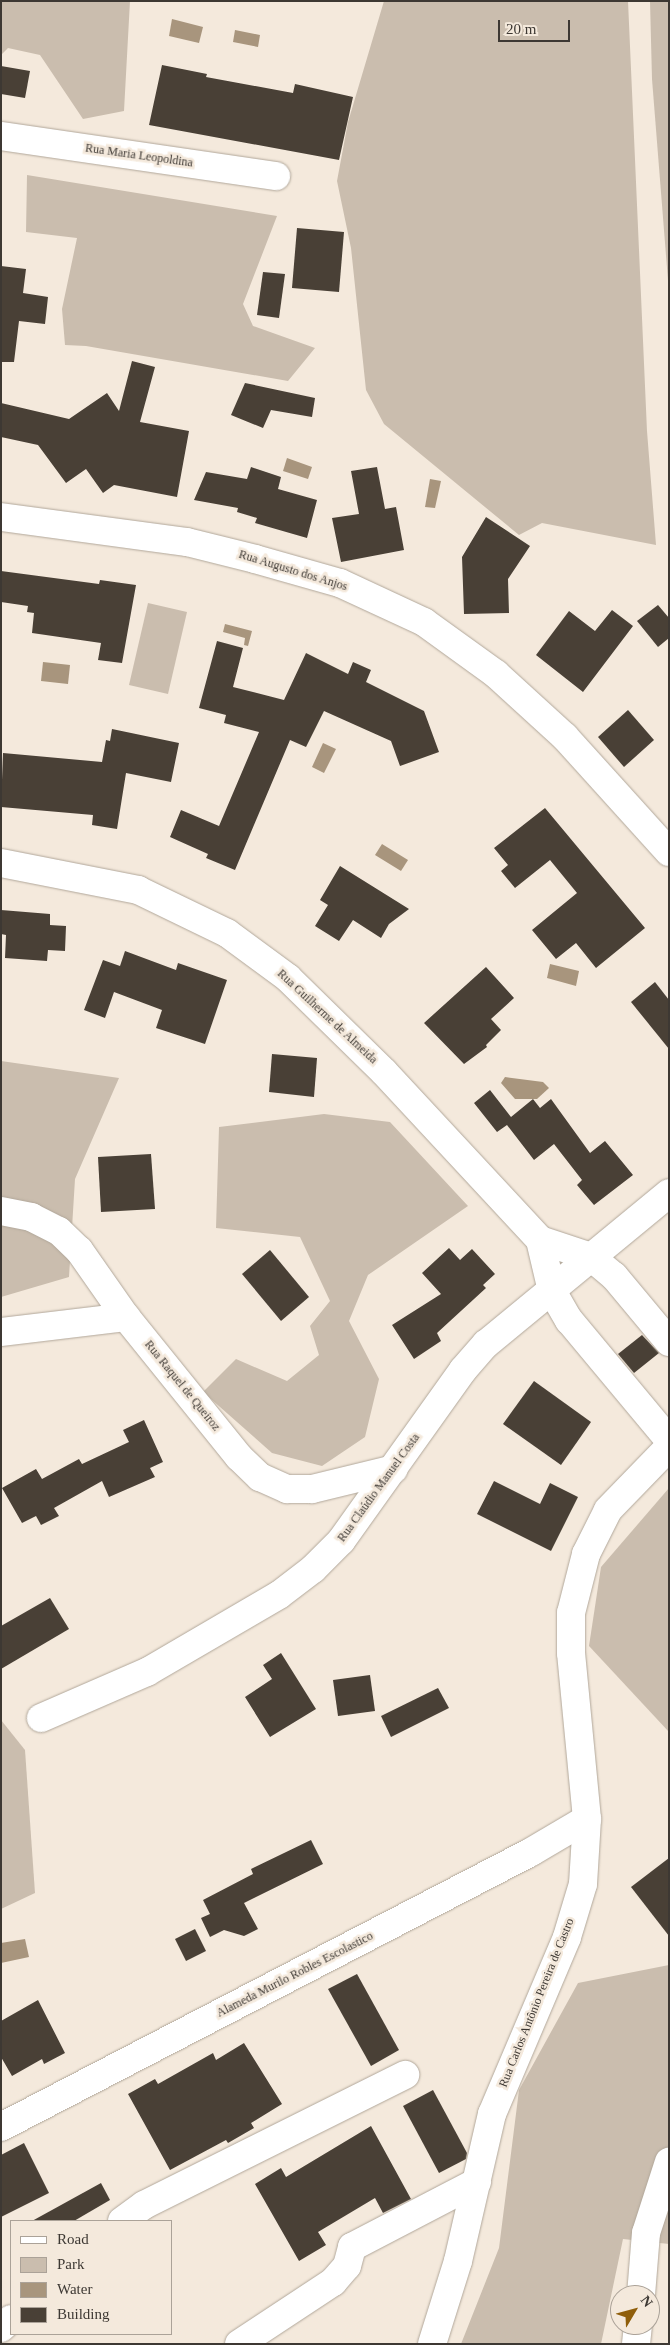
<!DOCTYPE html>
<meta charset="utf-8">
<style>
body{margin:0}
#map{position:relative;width:670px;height:2345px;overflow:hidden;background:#f4e9dc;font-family:Georgia,serif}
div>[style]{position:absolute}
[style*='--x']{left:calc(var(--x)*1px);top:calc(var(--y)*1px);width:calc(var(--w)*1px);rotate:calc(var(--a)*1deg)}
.green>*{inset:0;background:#cabdae}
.water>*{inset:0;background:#a8957d}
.building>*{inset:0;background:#494036}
.roads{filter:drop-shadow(0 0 1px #b1a79a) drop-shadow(0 0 1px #b1a79a)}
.minor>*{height:28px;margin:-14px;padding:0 14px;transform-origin:14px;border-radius:14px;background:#fff}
span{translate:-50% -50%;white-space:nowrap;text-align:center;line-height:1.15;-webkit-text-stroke:5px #f4e9dc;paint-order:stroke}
.street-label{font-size:12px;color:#3d3833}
.frame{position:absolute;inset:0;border:2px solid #3d3833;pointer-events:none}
.legend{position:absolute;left:10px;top:2220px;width:162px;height:115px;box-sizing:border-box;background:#f4e9dc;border:1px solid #aba298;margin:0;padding:6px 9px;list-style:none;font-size:15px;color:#3d3833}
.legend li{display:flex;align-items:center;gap:10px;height:25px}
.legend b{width:25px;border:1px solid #aba298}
.north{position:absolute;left:610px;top:2285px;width:50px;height:50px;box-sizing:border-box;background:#f4e9dc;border:1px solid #aba298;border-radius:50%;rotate:53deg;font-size:14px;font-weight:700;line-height:20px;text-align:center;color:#3d3833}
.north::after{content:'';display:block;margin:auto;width:18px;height:22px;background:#8f5e0b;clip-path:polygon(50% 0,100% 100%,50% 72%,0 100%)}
.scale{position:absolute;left:498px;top:20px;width:72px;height:22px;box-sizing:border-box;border:2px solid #3d3833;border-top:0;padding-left:6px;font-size:15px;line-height:18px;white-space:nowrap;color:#3d3833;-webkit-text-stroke:4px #f4e9dc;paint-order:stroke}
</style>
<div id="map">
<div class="green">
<i style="clip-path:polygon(1px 1px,130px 1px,124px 111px,83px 119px,40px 55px,8px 48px,1px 55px)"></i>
<i style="clip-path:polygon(384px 1px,628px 1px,647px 431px,656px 545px,542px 523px,519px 535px,384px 424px,366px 390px,351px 248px,337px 181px,348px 122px)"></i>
<i style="clip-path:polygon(650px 1px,669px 1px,669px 293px,652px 79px)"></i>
<i style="clip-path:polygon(27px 175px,277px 216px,243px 304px,253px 326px,315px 348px,288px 381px,86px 346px,65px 345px,62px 309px,77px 238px,26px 232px)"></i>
<i style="clip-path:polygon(148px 603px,187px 612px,168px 694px,129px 685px)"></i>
<i style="clip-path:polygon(1px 1061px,119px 1078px,75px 1179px,69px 1277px,1px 1297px)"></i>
<i style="clip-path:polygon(324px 1114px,390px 1122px,468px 1206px,368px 1275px,349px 1321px,379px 1379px,365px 1437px,322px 1466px,272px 1453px,203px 1392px,236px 1359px,287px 1381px,319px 1355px,310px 1326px,330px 1301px,300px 1237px,216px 1228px,219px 1127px)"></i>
<i style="clip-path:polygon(669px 1488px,669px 1732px,589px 1646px,601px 1567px)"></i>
<i style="clip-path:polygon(1px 1720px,25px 1750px,35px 1893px,1px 1909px)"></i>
<i style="clip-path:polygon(669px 1965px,669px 2244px,623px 2239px,601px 2344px,461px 2344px,499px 2248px,519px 2090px,578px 1983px)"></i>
</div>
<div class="water">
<i style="clip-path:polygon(172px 19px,203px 27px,199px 43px,169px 36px)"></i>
<i style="clip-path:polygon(235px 30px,260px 35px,258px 47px,233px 42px)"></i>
<i style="clip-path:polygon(287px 458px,312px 467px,308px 479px,283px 471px)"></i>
<i style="clip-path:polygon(430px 479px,441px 481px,435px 508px,425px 507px)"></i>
<i style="clip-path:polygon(225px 624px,252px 631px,248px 646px,244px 645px,245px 638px,223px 632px)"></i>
<i style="clip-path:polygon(43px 662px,70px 665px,68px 684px,41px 681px)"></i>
<i style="clip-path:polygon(323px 743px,336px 749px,324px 773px,312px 767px)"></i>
<i style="clip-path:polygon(382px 844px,408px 860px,401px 871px,375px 855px)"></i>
<i style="clip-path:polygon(550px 964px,579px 971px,576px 986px,547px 978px)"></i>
<i style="clip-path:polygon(505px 1077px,543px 1082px,549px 1088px,537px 1099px,515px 1099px,501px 1083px)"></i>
<i style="clip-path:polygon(25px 1939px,29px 1957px,1px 1963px,1px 1943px)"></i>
</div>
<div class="building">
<i style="clip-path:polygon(162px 65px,207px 74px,206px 77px,293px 93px,295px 84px,353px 97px,339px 160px,149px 125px)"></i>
<i style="clip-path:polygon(1px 66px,30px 71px,25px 98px,1px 94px)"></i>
<i style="clip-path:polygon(297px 228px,344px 232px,339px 292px,292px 288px)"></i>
<i style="clip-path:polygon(1px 266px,26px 269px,23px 293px,48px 297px,45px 324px,19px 321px,14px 362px,1px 362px)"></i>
<i style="clip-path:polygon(263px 272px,285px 274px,279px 318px,257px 315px)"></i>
<i style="clip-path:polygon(132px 361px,155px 367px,140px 422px,189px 431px,177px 497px,114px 485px,103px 493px,86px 469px,66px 483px,38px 445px,1px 437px,1px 403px,69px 419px,107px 393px,119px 411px)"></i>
<i style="clip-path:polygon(245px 383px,315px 398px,312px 417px,271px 410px,263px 428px,231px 415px)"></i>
<i style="clip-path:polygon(251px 467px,281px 477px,278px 489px,317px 500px,307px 538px,255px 523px,257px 518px,237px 512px,238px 508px,194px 500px,206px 472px,247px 479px)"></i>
<i style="clip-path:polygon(377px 467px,385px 509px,396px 507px,404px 550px,341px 562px,332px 518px,359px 514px,351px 471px)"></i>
<i style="clip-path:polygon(486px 517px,530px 546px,508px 579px,509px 613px,464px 614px,462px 557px)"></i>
<i style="clip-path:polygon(1px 571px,99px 584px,100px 580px,136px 585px,122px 663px,98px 660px,101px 643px,32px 633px,34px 613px,27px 612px,28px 606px,1px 602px)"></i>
<i style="clip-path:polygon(658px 605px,669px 618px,669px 638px,658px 647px,637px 621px)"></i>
<i style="clip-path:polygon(612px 610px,633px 626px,583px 692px,536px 655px,569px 611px,595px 631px)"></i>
<i style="clip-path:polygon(217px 641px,243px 648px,233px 687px,284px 700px,306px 653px,348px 674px,353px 662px,371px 670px,366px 682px,424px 711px,439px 752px,400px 766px,391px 741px,324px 711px,306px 747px,290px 740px,235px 870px,206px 858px,208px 854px,170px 837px,181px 810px,219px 826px,259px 732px,224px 723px,226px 715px,199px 708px)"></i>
<i style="clip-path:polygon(628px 710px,654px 740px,624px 767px,598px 737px)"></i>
<i style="clip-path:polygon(112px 729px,179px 743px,171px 782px,126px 773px,117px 829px,92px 825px,93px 815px,1px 807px,3px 753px,102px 762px,106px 740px,110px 741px)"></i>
<i style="clip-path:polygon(545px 808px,645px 928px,596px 968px,576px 943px,556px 959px,532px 930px,577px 893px,550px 860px,515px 888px,501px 871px,508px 865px,494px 848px)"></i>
<i style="clip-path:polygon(340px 866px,409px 909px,389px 924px,381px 938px,353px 920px,339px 941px,315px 926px,328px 905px,320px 900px)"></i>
<i style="clip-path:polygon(1px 910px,50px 914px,50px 925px,66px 926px,65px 951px,48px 950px,47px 961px,5px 958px,6px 935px,1px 934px)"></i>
<i style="clip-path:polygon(125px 951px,176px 970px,178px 963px,227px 980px,205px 1044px,156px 1028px,162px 1010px,114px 992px,105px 1018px,84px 1010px,103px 960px,120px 966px)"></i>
<i style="clip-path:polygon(486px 967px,514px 998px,491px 1019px,501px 1030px,486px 1045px,487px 1047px,464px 1064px,424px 1023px)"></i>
<i style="clip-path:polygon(655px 982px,669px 1000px,669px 1049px,631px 1002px)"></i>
<i style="clip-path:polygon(272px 1054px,317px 1058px,314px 1097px,269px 1092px)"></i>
<i style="clip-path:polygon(490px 1090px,511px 1117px,533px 1099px,540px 1108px,551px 1099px,590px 1153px,605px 1141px,633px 1175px,594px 1205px,577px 1185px,582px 1180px,554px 1144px,534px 1160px,507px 1125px,497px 1132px,474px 1103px)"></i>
<i style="clip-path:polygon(151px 1154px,155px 1209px,101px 1212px,98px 1157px)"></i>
<i style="clip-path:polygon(449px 1248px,460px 1260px,472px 1249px,495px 1274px,483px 1285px,486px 1288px,437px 1333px,441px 1341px,414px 1359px,392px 1325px,441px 1294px,422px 1273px)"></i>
<i style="clip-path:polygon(270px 1250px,309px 1297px,281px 1321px,242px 1274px)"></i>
<i style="clip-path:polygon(642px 1335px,659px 1353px,634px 1373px,618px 1354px)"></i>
<i style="clip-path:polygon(534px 1381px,591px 1422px,561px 1465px,503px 1424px)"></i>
<i style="clip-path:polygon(144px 1420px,163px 1462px,150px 1468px,155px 1477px,109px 1497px,102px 1481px,54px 1508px,59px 1516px,41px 1525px,36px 1516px,22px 1523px,2px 1488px,36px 1469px,42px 1479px,79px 1459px,82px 1464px,129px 1442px,123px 1430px)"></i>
<i style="clip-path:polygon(494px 1481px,540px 1504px,550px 1483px,578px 1497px,551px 1551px,477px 1514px)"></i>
<i style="clip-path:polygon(50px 1598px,69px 1629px,1px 1669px,1px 1626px)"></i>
<i style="clip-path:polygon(281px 1653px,316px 1709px,270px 1737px,245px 1697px,272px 1679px,263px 1665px)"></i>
<i style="clip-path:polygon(370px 1675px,375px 1711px,338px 1716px,333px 1680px)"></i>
<i style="clip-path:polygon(438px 1688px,449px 1708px,391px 1737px,381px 1716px)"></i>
<i style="clip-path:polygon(311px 1840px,323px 1864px,244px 1903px,258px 1929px,244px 1936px,224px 1930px,210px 1937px,201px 1918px,210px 1914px,203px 1900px,253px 1874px,251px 1869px)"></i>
<i style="clip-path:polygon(669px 1858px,669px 1936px,631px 1887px)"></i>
<i style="clip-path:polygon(195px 1929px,206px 1951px,186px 1961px,175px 1939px)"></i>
<i style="clip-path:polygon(357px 1974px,399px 2050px,371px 2066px,328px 1989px)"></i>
<i style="clip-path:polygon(38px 2000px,65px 2053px,44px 2064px,42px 2059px,12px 2076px,1px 2057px,1px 2021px)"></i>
<i style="clip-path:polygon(244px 2043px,282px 2104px,251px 2123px,254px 2128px,228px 2143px,226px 2140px,170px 2170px,128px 2094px,155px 2079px,158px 2084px,213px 2053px,216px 2060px)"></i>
<i style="clip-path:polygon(433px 2090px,467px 2153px,466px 2159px,439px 2173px,403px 2106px)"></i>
<i style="clip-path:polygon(371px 2126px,411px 2199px,383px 2213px,375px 2198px,318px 2232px,326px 2245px,299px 2261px,255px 2184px,281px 2168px,286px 2177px)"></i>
<i style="clip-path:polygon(24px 2143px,49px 2193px,1px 2217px,1px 2155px)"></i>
<i style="clip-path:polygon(101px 2183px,110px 2200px,74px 2221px,32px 2221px)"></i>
</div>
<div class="roads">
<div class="minor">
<i style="--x:1;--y:136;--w:278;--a:8.3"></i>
<i style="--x:1;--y:517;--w:188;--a:7.7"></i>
<i style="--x:187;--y:542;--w:70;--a:14"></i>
<i style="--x:255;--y:559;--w:88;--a:15.8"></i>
<i style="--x:340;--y:583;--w:93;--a:24.9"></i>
<i style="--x:424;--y:622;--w:89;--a:35.8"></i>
<i style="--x:496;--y:674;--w:93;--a:42.4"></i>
<i style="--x:565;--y:737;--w:155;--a:47.9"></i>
<i style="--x:1;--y:863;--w:140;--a:11.1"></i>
<i style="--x:138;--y:890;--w:99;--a:25.8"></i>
<i style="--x:227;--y:933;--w:76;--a:36.4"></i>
<i style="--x:288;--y:978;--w:134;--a:44.4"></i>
<i style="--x:384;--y:1072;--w:229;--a:47.1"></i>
<i style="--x:540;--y:1240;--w:54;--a:18.4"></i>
<i style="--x:591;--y:1257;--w:30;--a:40"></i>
<i style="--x:614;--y:1276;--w:86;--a:50.2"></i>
<i style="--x:1;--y:1211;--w:31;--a:11"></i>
<i style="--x:31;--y:1217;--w:31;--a:27"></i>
<i style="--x:59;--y:1231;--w:28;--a:44"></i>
<i style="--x:79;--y:1250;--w:82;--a:55"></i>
<i style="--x:126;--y:1317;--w:180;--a:51.1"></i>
<i style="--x:239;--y:1457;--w:29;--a:44"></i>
<i style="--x:260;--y:1477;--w:30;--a:24"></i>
<i style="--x:287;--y:1489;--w:25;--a:0"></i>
<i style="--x:312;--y:1489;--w:84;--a:-13.7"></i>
<i style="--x:540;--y:1240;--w:52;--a:76.8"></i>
<i style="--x:552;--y:1291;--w:34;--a:60"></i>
<i style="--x:569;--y:1320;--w:156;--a:50.2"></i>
<i style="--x:1;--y:1332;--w:126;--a:-6.8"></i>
<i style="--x:41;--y:1718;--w:116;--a:-23.5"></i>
<i style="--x:147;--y:1672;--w:153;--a:-30.3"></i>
<i style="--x:279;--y:1595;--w:43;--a:-37.4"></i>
<i style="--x:313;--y:1569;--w:40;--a:-45"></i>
<i style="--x:341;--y:1541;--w:210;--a:-54.5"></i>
<i style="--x:463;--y:1370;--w:35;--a:-49"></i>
<i style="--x:486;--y:1344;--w:237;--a:-39.5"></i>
<i style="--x:1;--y:2127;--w:597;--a:-27.42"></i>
<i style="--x:531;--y:1852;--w:65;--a:-30.5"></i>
<i style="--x:122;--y:2221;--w:27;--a:-36"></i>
<i style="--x:144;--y:2205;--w:292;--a:-26.5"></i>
<i style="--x:641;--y:2295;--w:62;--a:-85.4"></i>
<i style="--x:646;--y:2233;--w:75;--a:-72.1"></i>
<i style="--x:1;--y:2328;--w:13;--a:-42"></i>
<i style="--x:239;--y:2344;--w:113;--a:-33.4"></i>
<i style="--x:333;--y:2282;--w:21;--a:-49"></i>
<i style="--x:347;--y:2266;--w:20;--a:-75"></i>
<i style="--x:352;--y:2247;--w:141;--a:-27.5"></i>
<i style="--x:432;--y:2344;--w:87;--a:-72.6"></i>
<i style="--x:458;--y:2261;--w:151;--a:-77"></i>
<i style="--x:492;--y:2114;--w:192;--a:-67"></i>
<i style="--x:567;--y:1937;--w:55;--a:-73.2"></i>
<i style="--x:583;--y:1884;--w:65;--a:-86.5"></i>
<i style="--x:587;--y:1819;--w:167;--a:-95.5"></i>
<i style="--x:571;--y:1653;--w:40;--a:-90"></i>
<i style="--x:571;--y:1613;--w:61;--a:-75.7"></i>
<i style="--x:586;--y:1554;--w:49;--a:-63.4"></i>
<i style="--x:608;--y:1510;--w:88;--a:-45.9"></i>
<i style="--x:636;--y:2344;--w:19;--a:-84"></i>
</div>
</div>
<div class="street-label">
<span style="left:139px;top:156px;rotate:8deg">Rua Maria Leopoldina</span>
<span style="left:293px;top:571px;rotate:17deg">Rua Augusto dos Anjos</span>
<span style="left:327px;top:1017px;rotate:43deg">Rua Guilherme de Almeida</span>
<span style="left:182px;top:1386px;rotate:51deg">Rua Raquel de Queiroz</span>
<span style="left:379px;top:1488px;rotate:-54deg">Rua Claúdio Manuel Costa</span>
<span style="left:295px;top:1975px;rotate:-27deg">Alameda Murilo Robles Escolastico</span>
<span style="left:537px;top:2003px;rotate:-68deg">Rua Carlos Antônio Pereira de Castro</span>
</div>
<div class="frame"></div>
<ul class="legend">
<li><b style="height:6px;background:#fff"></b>Road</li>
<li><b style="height:14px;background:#cabdae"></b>Park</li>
<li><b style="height:14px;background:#a8957d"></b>Water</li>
<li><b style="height:14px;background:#494036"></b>Building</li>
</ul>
<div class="north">N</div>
<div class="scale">20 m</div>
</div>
